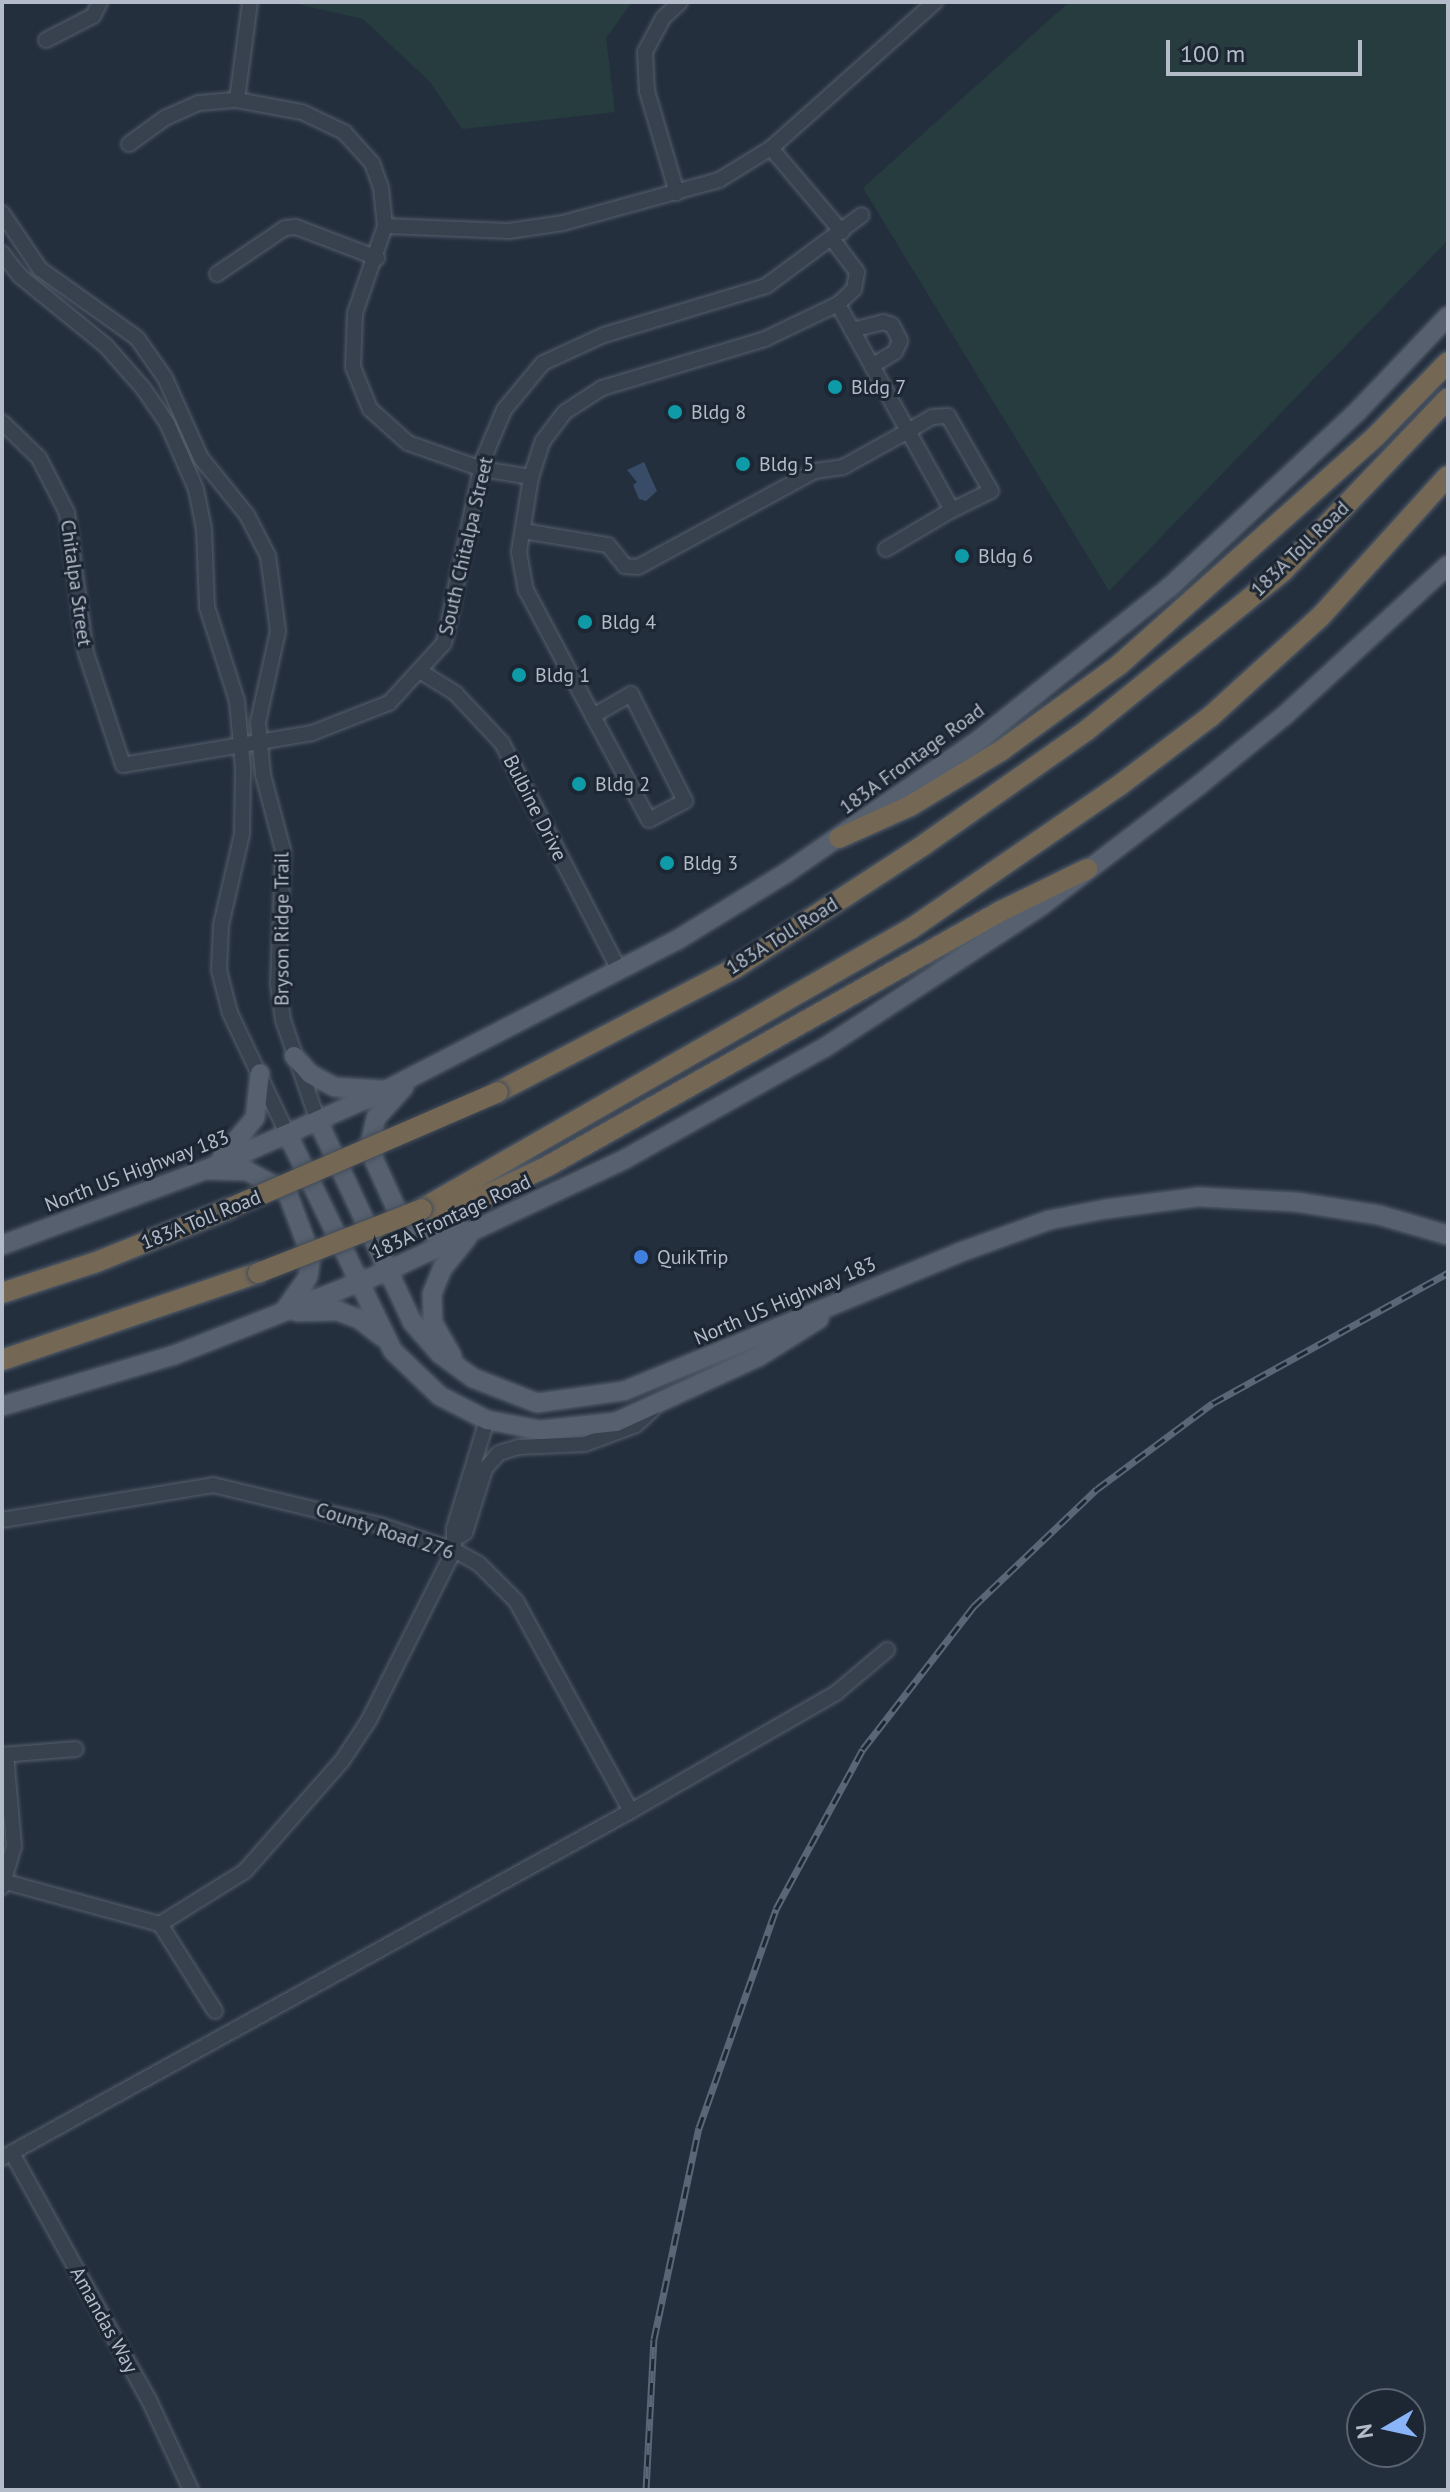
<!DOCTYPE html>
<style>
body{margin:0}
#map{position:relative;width:1450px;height:2492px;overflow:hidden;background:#242f3e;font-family:"PT Sans",sans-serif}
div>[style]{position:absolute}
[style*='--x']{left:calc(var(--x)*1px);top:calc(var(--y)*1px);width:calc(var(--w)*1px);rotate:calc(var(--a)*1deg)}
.green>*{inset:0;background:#263c3f}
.water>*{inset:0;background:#394c67}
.roads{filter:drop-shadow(0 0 2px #565f6c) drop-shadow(0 0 2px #565f6c)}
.minor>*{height:14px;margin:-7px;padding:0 7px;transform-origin:7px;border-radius:7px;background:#38414e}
.major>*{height:18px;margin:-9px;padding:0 9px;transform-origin:9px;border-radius:9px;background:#56606e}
.highway>*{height:20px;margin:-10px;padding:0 10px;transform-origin:10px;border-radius:10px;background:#746855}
.rail>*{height:7px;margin-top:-3.5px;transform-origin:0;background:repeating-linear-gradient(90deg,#1d2633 0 12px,#5a6575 0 24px);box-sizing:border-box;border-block:2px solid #5a6575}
.bridges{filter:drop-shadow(0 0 2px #434c59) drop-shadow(0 0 2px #434c59)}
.highway-bridge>*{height:20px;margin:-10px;padding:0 10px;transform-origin:10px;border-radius:10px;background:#746855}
.dots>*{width:22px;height:22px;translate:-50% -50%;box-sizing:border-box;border:4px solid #1d2633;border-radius:50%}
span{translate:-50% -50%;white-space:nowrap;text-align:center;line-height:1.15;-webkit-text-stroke:6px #1d2633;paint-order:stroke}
.poi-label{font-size:20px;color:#b4bcc9}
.left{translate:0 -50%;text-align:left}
.street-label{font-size:20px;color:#b4bcc9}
.frame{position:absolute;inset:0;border:4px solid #b4bcc9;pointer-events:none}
.north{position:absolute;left:1346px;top:2388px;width:80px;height:80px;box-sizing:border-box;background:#1d2633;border:2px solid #59626f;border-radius:50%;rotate:261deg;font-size:22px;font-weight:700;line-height:32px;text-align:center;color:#b4bcc9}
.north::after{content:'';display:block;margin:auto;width:28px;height:36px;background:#8ab4f8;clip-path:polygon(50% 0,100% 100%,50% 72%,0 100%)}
.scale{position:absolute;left:1166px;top:40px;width:196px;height:36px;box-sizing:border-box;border:4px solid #b4bcc9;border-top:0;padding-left:10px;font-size:24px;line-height:28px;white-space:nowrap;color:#b4bcc9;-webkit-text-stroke:6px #1d2633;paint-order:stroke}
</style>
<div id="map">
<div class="green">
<i style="clip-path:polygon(289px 2px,632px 2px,606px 38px,615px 112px,462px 129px,430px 82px,363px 19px)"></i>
<i style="clip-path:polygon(1069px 2px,1448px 2px,1448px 240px,1109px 591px,863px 188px)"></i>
</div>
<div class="water">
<i style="clip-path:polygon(644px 462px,657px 491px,646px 501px,639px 499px,633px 485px,637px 482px,627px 470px)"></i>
</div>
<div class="roads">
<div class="minor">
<i style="--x:46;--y:40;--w:53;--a:-27.1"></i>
<i style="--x:93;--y:16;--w:16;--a:-63"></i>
<i style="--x:237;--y:100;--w:99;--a:-82.4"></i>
<i style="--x:129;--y:144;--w:44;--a:-35.8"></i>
<i style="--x:165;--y:118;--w:37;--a:-24"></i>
<i style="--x:199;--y:103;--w:38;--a:-5"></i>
<i style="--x:237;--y:100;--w:66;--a:10.5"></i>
<i style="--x:302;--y:112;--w:47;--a:25.5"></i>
<i style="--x:344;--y:132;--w:42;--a:47.9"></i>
<i style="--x:372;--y:163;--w:27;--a:70"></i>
<i style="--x:381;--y:188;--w:38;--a:84"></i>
<i style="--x:385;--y:226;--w:92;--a:109"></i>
<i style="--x:355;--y:313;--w:54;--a:92.1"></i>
<i style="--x:353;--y:367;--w:45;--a:68"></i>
<i style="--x:370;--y:409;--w:51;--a:41.8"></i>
<i style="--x:408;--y:443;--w:78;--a:19.4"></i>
<i style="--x:482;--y:469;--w:50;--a:9.3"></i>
<i style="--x:531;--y:477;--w:76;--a:99.1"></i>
<i style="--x:519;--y:552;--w:39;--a:80"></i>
<i style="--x:526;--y:590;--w:143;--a:62"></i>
<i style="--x:593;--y:716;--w:118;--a:61.7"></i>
<i style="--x:649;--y:820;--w:41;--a:-27.8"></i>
<i style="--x:685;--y:801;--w:120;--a:-116.8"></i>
<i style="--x:631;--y:694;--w:44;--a:149.9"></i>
<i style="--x:771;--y:148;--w:110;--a:49.8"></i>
<i style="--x:677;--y:193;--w:106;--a:-106.4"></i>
<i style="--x:647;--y:91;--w:39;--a:-93"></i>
<i style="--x:645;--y:52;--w:38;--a:-62"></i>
<i style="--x:663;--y:18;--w:23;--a:-43"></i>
<i style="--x:2;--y:213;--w:68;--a:55.8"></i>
<i style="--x:40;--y:269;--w:119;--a:35.4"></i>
<i style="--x:137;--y:338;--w:49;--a:55"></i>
<i style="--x:165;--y:378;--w:88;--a:65.8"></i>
<i style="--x:201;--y:458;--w:73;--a:51.1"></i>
<i style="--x:247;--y:515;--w:46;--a:62.9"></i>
<i style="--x:268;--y:556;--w:76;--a:82.4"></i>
<i style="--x:278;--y:631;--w:93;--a:102.4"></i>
<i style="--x:258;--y:722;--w:53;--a:84.6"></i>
<i style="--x:263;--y:775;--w:78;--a:75.1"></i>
<i style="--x:283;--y:850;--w:134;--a:92.1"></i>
<i style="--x:278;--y:984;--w:36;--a:82"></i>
<i style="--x:283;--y:1020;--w:107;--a:70.9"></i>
<i style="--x:385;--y:226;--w:124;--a:2.3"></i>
<i style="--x:509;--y:231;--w:55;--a:-8.4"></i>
<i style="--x:563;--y:223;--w:162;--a:-15.4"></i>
<i style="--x:719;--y:180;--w:61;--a:-31.6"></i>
<i style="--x:771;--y:148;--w:220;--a:-41.7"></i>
<i style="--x:2;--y:253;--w:29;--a:52"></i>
<i style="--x:20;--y:276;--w:111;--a:39.1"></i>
<i style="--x:106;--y:346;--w:56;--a:48.6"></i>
<i style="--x:143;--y:388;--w:42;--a:55.6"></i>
<i style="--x:167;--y:423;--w:72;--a:66.3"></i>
<i style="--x:196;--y:489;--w:41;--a:78.7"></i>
<i style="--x:204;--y:529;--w:78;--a:87.8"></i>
<i style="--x:207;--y:607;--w:99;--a:72.3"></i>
<i style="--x:237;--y:701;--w:67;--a:84.9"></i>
<i style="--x:243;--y:768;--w:66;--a:90.9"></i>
<i style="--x:242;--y:834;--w:93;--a:103"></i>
<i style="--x:221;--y:925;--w:45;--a:92.5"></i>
<i style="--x:219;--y:970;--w:44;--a:75.7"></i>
<i style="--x:230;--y:1013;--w:135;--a:64.6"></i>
<i style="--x:217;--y:274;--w:82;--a:-34.1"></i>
<i style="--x:285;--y:228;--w:11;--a:-5"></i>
<i style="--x:296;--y:227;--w:87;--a:20.9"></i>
<i style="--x:852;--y:330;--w:32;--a:-14"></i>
<i style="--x:883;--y:322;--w:9;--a:18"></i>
<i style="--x:892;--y:325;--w:18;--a:63"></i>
<i style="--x:900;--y:341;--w:12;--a:114"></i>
<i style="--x:895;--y:352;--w:27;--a:149"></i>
<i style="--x:2;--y:422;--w:52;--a:44.2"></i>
<i style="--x:39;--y:458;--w:62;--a:63"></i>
<i style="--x:67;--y:513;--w:141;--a:82.3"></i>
<i style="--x:86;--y:653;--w:118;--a:71.7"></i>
<i style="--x:123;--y:765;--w:192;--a:-9.6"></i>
<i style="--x:312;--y:733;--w:83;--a:-21.3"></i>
<i style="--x:389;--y:703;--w:81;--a:-47.5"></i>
<i style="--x:444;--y:643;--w:187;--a:-78"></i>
<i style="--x:483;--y:460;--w:54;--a:-67.2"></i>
<i style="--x:504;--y:410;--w:61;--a:-50.3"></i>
<i style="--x:543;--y:363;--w:67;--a:-24.7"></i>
<i style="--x:604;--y:335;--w:169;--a:-16.8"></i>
<i style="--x:766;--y:286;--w:119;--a:-36.5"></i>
<i style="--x:531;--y:477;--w:38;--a:-72"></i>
<i style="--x:543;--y:441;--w:36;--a:-53"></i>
<i style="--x:565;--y:412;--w:44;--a:-33"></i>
<i style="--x:602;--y:388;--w:170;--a:-16.7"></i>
<i style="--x:765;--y:339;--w:81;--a:-25.6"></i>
<i style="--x:523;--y:531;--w:86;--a:9.4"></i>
<i style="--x:608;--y:545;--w:27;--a:51"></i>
<i style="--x:625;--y:566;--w:13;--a:4"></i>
<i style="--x:638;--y:567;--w:201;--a:-28.5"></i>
<i style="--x:815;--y:471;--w:28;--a:-8"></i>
<i style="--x:843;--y:467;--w:74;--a:-29"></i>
<i style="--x:908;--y:431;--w:145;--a:-118.9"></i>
<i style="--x:838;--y:304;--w:22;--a:-43"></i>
<i style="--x:854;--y:289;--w:17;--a:-80"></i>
<i style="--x:857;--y:272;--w:41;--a:-127.1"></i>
<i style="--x:886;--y:549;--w:77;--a:-30.6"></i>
<i style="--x:952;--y:510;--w:90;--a:-119.1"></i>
<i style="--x:908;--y:431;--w:28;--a:-30"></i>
<i style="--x:932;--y:417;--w:16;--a:-4"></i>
<i style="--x:948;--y:416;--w:86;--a:60.2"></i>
<i style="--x:991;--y:491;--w:43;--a:154"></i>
<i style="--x:423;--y:673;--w:39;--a:32"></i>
<i style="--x:456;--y:694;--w:67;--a:46.8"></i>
<i style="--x:502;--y:743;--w:253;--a:62.7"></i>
<i style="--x:2;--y:1520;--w:214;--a:-9.4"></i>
<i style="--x:213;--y:1485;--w:172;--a:13.5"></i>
<i style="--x:380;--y:1525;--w:78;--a:18.7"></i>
<i style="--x:454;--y:1550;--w:29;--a:29"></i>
<i style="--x:479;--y:1564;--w:52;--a:45"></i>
<i style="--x:516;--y:1601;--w:239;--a:61.3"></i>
<i style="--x:456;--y:1538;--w:10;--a:-29"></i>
<i style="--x:465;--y:1533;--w:67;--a:-72.6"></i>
<i style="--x:485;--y:1469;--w:21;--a:-49"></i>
<i style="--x:499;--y:1453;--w:21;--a:-17"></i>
<i style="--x:519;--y:1447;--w:66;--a:-2.6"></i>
<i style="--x:585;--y:1444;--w:54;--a:-20.4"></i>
<i style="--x:636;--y:1425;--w:23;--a:-43"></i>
<i style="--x:2;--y:1755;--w:74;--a:-4.6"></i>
<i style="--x:6;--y:1882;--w:160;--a:15.3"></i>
<i style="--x:160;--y:1924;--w:100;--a:-31.9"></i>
<i style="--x:245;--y:1871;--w:147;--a:-48.6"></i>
<i style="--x:342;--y:1761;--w:49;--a:-56.6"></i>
<i style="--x:369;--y:1720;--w:190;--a:-63.4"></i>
<i style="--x:454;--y:1550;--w:22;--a:-90"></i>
<i style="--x:454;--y:1528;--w:113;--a:-73"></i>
<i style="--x:2;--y:1887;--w:43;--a:-73.7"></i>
<i style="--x:14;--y:1846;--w:91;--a:-95"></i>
<i style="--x:160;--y:1924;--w:103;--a:57.7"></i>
<i style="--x:12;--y:2153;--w:282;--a:61"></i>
<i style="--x:149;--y:2400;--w:99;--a:65"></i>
<i style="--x:2;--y:2158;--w:718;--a:-28.88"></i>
<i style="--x:631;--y:1811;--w:237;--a:-29.9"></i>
<i style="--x:836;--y:1693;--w:67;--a:-40.1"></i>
</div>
<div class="major">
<i style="--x:294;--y:1056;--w:24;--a:48"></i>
<i style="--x:310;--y:1074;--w:27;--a:28"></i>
<i style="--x:334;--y:1087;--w:50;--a:3.4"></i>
<i style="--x:404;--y:1087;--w:42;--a:132.1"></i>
<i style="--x:376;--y:1118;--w:28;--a:103"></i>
<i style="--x:370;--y:1145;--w:16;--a:75"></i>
<i style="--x:374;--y:1160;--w:53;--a:65.4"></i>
<i style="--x:396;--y:1208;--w:23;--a:43"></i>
<i style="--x:413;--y:1224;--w:27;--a:20"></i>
<i style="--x:438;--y:1233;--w:30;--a:-4"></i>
<i style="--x:318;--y:1121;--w:222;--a:64.9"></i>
<i style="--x:412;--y:1322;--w:43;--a:48.8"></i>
<i style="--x:440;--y:1354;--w:41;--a:36"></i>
<i style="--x:473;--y:1378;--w:69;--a:21.3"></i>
<i style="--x:537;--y:1403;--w:88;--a:-7.9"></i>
<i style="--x:624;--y:1391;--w:361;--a:-22.4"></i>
<i style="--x:958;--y:1253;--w:97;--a:-19.9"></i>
<i style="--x:1049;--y:1220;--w:58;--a:-10.9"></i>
<i style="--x:1106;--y:1209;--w:94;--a:-7.4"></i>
<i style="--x:1199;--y:1197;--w:97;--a:3"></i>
<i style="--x:1296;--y:1202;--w:84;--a:8.9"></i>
<i style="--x:1379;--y:1215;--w:72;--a:16.2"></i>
<i style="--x:288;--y:1135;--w:240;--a:64.1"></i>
<i style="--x:393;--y:1351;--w:65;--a:43.8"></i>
<i style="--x:440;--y:1396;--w:53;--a:27.1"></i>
<i style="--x:487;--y:1420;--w:54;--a:10.7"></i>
<i style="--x:540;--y:1430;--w:76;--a:-6"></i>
<i style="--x:616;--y:1422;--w:156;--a:-24.6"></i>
<i style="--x:758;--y:1357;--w:72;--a:-31.9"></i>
<i style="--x:222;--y:1157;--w:51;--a:-49.8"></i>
<i style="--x:255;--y:1118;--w:45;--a:-83.7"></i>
<i style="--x:206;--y:1170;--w:41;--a:1.4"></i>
<i style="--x:247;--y:1171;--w:45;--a:27.7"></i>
<i style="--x:287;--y:1192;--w:68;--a:69.4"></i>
<i style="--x:311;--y:1256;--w:21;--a:98"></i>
<i style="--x:308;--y:1277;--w:42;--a:125.2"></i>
<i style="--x:2;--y:1245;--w:216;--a:-20.3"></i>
<i style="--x:205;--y:1170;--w:198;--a:-23.8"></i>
<i style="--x:386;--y:1090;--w:327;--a:-27.3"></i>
<i style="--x:677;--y:940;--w:128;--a:-31.6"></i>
<i style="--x:786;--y:873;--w:236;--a:-34.6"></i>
<i style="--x:980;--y:739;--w:243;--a:-38.7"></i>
<i style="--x:1170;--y:587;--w:256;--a:-43.1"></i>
<i style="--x:1357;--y:412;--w:132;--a:-46.5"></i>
<i style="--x:297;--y:1312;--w:41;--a:-1.4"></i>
<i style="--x:338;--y:1311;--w:22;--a:21"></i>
<i style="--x:359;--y:1319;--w:28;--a:38"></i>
<i style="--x:452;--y:1356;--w:38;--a:-120"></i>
<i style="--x:433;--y:1323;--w:29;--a:-92"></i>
<i style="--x:432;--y:1294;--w:27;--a:-68"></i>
<i style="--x:442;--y:1269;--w:40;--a:-51"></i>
<i style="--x:2;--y:1406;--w:179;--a:-16.5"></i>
<i style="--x:174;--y:1355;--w:227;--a:-21.5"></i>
<i style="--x:385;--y:1272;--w:265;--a:-25.2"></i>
<i style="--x:625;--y:1159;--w:228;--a:-29.2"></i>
<i style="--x:824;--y:1048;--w:259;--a:-33.2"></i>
<i style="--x:1041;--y:906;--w:199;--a:-37.4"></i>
<i style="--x:1199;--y:785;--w:109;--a:-39.1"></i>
<i style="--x:1284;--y:716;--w:223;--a:-42.6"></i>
</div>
<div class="highway">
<i style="--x:839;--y:838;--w:78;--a:-24.3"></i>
<i style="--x:910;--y:806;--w:108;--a:-31.3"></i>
<i style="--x:1002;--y:750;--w:145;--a:-36"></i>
<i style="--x:1119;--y:665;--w:344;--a:-41.7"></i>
<i style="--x:1376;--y:436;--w:103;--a:-45.8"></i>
<i style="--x:498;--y:1092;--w:267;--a:-27.6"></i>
<i style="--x:735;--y:968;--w:227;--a:-33.1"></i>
<i style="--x:925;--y:844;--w:198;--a:-35.1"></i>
<i style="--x:1087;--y:730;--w:251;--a:-39"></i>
<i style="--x:1282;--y:572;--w:240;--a:-46.3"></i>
<i style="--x:422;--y:1209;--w:565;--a:-29.83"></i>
<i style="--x:912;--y:928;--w:252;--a:-34.5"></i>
<i style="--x:1120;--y:785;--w:113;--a:-37.1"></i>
<i style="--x:1210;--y:717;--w:149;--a:-42.3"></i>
<i style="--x:1320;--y:617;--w:190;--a:-47.8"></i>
<i style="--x:430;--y:1209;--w:36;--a:-6"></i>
<i style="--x:466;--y:1205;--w:91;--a:-25.4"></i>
<i style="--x:548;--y:1166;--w:520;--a:-29.38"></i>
<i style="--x:1001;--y:911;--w:96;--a:-26"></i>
<i style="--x:2;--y:1293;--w:97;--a:-18.1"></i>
<i style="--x:94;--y:1263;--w:144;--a:-21.9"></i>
<i style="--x:2;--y:1360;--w:270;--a:-18.8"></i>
</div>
</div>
<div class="rail">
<i style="--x:646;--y:2490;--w:151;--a:-87"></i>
<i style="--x:654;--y:2339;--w:216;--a:-78"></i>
<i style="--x:699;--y:2128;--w:232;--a:-70.6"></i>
<i style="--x:776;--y:1909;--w:182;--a:-61.5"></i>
<i style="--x:863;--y:1749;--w:180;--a:-52.2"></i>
<i style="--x:973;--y:1607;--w:171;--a:-43.6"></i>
<i style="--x:1097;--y:1489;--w:144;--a:-36.6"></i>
<i style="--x:1213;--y:1403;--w:269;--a:-29"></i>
</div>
<div class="bridges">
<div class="highway-bridge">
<i style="--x:228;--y:1209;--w:294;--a:-23.4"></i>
<i style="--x:258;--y:1273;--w:176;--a:-21.3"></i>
</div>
</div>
<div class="dots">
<i style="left:835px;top:387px;background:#0f9aa8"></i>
<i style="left:675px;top:412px;background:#0f9aa8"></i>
<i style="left:743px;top:464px;background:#0f9aa8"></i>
<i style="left:962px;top:556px;background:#0f9aa8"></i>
<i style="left:585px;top:622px;background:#0f9aa8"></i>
<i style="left:519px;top:675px;background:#0f9aa8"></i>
<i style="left:579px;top:784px;background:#0f9aa8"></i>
<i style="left:667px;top:863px;background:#0f9aa8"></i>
<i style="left:641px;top:1257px;background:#3f7fe0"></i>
</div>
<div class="poi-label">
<span class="left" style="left:851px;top:387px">Bldg 7</span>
<span class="left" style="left:691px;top:412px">Bldg 8</span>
<span class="left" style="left:759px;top:464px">Bldg 5</span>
<span class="left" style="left:978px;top:556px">Bldg 6</span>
<span class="left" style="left:601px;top:622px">Bldg 4</span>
<span class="left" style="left:535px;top:675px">Bldg 1</span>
<span class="left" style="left:595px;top:784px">Bldg 2</span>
<span class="left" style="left:683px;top:863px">Bldg 3</span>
<span class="left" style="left:657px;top:1257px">QuikTrip</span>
</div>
<div class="street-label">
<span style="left:466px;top:546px;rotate:-77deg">South Chitalpa Street</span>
<span style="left:1300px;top:549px;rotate:-44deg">183A Toll Road</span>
<span style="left:76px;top:583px;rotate:82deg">Chitalpa Street</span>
<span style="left:912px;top:759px;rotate:-36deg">183A Frontage Road</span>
<span style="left:535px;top:808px;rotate:63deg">Bulbine Drive</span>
<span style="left:282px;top:929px;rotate:-90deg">Bryson Ridge Trail</span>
<span style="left:782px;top:936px;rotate:-32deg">183A Toll Road</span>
<span style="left:137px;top:1171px;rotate:-21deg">North US Highway 183</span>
<span style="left:451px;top:1217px;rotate:-25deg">183A Frontage Road</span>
<span style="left:201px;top:1220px;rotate:-22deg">183A Toll Road</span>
<span style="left:785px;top:1301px;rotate:-23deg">North US Highway 183</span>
<span style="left:385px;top:1531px;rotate:18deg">County Road 276</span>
<span style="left:104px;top:2320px;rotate:61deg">Amandas Way</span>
</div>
<div class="frame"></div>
<div class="north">N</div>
<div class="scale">100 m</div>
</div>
